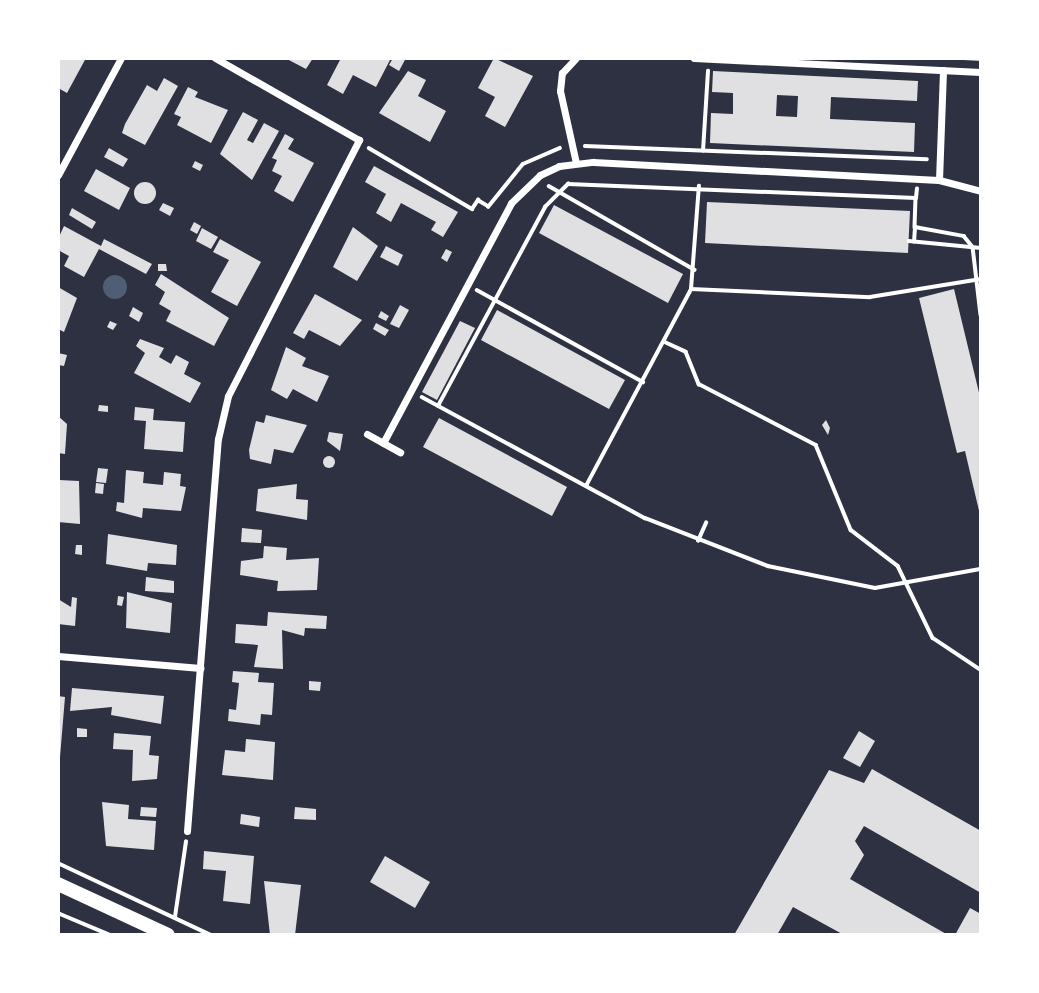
<!DOCTYPE html>
<style>
body{margin:0}
#map{position:relative;width:1039px;height:993px;overflow:hidden;background:#2d3142;font-family:"Playfair Display",serif}
div>[style]{position:absolute}
[style*='--x']{left:calc(var(--x)*1px);top:calc(var(--y)*1px);width:calc(var(--w)*1px);rotate:calc(var(--a)*1deg)}
.water>*{inset:0;background:#4f5d75}
.round{border-radius:50%}
.building>*{inset:0;background:#e0e0e3}
.path>*{height:3.5px;margin:-1.75px;padding:0 1.75px;transform-origin:1.75px;border-radius:1.75px;background:#fff}
.minor>*{height:7px;margin:-3.5px;padding:0 3.5px;transform-origin:3.5px;border-radius:3.5px;background:#fff}
.secondary>*{height:14px;margin:-7px;padding:0 7px;transform-origin:7px;border-radius:7px;background:#fff}
span{translate:-50% -50%;white-space:nowrap;text-align:center;line-height:1.15;-webkit-text-stroke:6px #fff;paint-order:stroke}
.frame{position:absolute;inset:0;border:60px solid #fff;pointer-events:none}
</style>
<div id="map">
<div class="water">
<i class="round" style="left:103px;top:275px;width:24px;height:24px"></i>
</div>
<div class="building">
<i style="clip-path:polygon(58px 58px,86px 58px,67px 93px,58px 88px)"></i>
<i style="clip-path:polygon(285px 58px,313px 58px,306px 69px)"></i>
<i style="clip-path:polygon(341px 58px,391px 58px,376px 87px,353px 75px,343px 94px,327px 85px)"></i>
<i style="clip-path:polygon(393px 58px,406px 58px,399px 71px,389px 65px)"></i>
<i style="clip-path:polygon(494px 58px,533px 76px,505px 127px,485px 116px,495px 97px,478px 88px)"></i>
<i style="clip-path:polygon(963px 58px,981px 58px,981px 61px,963px 60px)"></i>
<i style="clip-path:polygon(408px 71px,426px 80px,418px 96px,446px 111px,430px 142px,379px 113px)"></i>
<i style="clip-path:polygon(evenodd,713px 71px,918px 81px,917px 101px,831px 97px,830px 119px,915px 123px,914px 152px,710px 143px,711px 113px,733px 114px,733px 93px,712px 92px,713px 71px,777px 95px,798px 96px,797px 117px,776px 116px,777px 95px)"></i>
<i style="clip-path:polygon(164px 78px,178px 86px,145px 145px,122px 133px,125px 124px,147px 85px,157px 91px)"></i>
<i style="clip-path:polygon(188px 87px,198px 92px,195px 97px,228px 110px,211px 143px,177px 125px,181px 117px,174px 114px)"></i>
<i style="clip-path:polygon(243px 112px,258px 120px,247px 140px,253px 143px,264px 123px,279px 131px,252px 180px,220px 154px)"></i>
<i style="clip-path:polygon(285px 134px,294px 139px,288px 149px,314px 163px,293px 202px,274px 191px,282px 176px,272px 171px,277px 160px,272px 158px)"></i>
<i style="clip-path:polygon(109px 148px,128px 159px,123px 167px,104px 157px)"></i>
<i style="clip-path:polygon(195px 161px,203px 165px,200px 171px,192px 167px)"></i>
<i style="clip-path:polygon(374px 166px,458px 212px,443px 237px,431px 230px,436px 222px,401px 203px,391px 222px,376px 213px,386px 194px,365px 182px)"></i>
<i style="clip-path:polygon(96px 169px,130px 188px,119px 210px,84px 191px)"></i>
<i class="round" style="left:134px;top:182px;width:22px;height:22px"></i>
<i style="clip-path:polygon(707px 202px,910px 211px,908px 253px,705px 243px)"></i>
<i style="clip-path:polygon(163px 203px,174px 208px,170px 216px,159px 210px)"></i>
<i style="clip-path:polygon(554px 205px,683px 274px,668px 303px,539px 233px)"></i>
<i style="clip-path:polygon(72px 208px,96px 222px,92px 229px,69px 215px)"></i>
<i style="clip-path:polygon(194px 222px,201px 226px,197px 234px,190px 230px)"></i>
<i style="clip-path:polygon(64px 226px,101px 246px,104px 239px,152px 264px,146px 274px,99px 249px,84px 277px,64px 266px,69px 256px,58px 250px,58px 239px)"></i>
<i style="clip-path:polygon(353px 227px,378px 246px,357px 281px,333px 267px)"></i>
<i style="clip-path:polygon(202px 228px,218px 237px,211px 249px,196px 241px)"></i>
<i style="clip-path:polygon(220px 239px,261px 262px,237px 306px,211px 292px,229px 260px,213px 252px)"></i>
<i style="clip-path:polygon(386px 246px,403px 255px,398px 266px,380px 257px)"></i>
<i style="clip-path:polygon(446px 249px,452px 252px,447px 262px,441px 258px)"></i>
<i style="clip-path:polygon(158px 264px,166px 264px,167px 271px,158px 271px)"></i>
<i style="clip-path:polygon(161px 274px,229px 318px,214px 346px,166px 321px,171px 311px,159px 304px,165px 292px,155px 285px)"></i>
<i style="clip-path:polygon(58px 287px,77px 298px,64px 332px,58px 329px)"></i>
<i style="clip-path:polygon(954px 289px,981px 401px,980px 515px,965px 451px,957px 453px,919px 298px)"></i>
<i style="clip-path:polygon(315px 294px,362px 320px,340px 346px,309px 330px,304px 339px,293px 333px)"></i>
<i style="clip-path:polygon(400px 305px,409px 310px,399px 328px,390px 324px)"></i>
<i style="clip-path:polygon(133px 307px,143px 313px,139px 322px,129px 316px)"></i>
<i style="clip-path:polygon(497px 310px,625px 380px,609px 409px,481px 340px)"></i>
<i style="clip-path:polygon(381px 311px,389px 316px,386px 321px,378px 317px)"></i>
<i style="clip-path:polygon(110px 321px,117px 324px,113px 330px,107px 327px)"></i>
<i style="clip-path:polygon(460px 321px,475px 328px,437px 400px,422px 392px)"></i>
<i style="clip-path:polygon(376px 323px,389px 330px,385px 336px,373px 329px)"></i>
<i style="clip-path:polygon(140px 339px,164px 348px,159px 357px,171px 364px,176px 355px,189px 362px,184px 374px,201px 383px,190px 403px,134px 373px,145px 353px,136px 346px)"></i>
<i style="clip-path:polygon(286px 347px,306px 358px,302px 366px,329px 376px,317px 402px,293px 389px,287px 399px,271px 390px)"></i>
<i style="clip-path:polygon(58px 353px,67px 355px,64px 366px,58px 365px)"></i>
<i style="clip-path:polygon(99px 405px,108px 406px,108px 412px,98px 411px)"></i>
<i style="clip-path:polygon(135px 407px,154px 409px,153px 420px,185px 422px,183px 452px,144px 449px,146px 421px,134px 420px)"></i>
<i style="clip-path:polygon(266px 415px,307px 425px,293px 453px,274px 449px,271px 464px,250px 459px,249px 450px,256px 421px,264px 423px)"></i>
<i style="clip-path:polygon(58px 416px,67px 424px,65px 454px,58px 453px)"></i>
<i style="clip-path:polygon(439px 418px,567px 487px,552px 516px,423px 447px)"></i>
<i style="clip-path:polygon(826px 420px,830px 428px,828px 435px,822px 425px)"></i>
<i style="clip-path:polygon(329px 432px,343px 434px,340px 451px,327px 441px)"></i>
<i class="round" style="left:323px;top:456px;width:12px;height:12px"></i>
<i style="clip-path:polygon(98px 468px,108px 469px,106px 483px,96px 482px)"></i>
<i style="clip-path:polygon(126px 470px,144px 472px,143px 483px,163px 485px,164px 472px,181px 474px,180px 486px,186px 487px,181px 511px,143px 508px,142px 518px,116px 511px,117px 502px,124px 503px)"></i>
<i style="clip-path:polygon(59px 480px,79px 481px,80px 524px,58px 522px)"></i>
<i style="clip-path:polygon(96px 483px,104px 484px,103px 494px,95px 493px)"></i>
<i style="clip-path:polygon(297px 484px,296px 499px,308px 500px,307px 520px,256px 511px,258px 489px)"></i>
<i style="clip-path:polygon(242px 528px,262px 530px,261px 543px,241px 542px)"></i>
<i style="clip-path:polygon(108px 534px,177px 545px,176px 565px,148px 563px,147px 571px,106px 564px)"></i>
<i style="clip-path:polygon(76px 545px,82px 545px,82px 555px,75px 554px)"></i>
<i style="clip-path:polygon(264px 546px,287px 548px,286px 560px,319px 558px,317px 590px,277px 591px,278px 581px,240px 575px,241px 561px,263px 558px)"></i>
<i style="clip-path:polygon(146px 577px,174px 581px,174px 593px,145px 591px)"></i>
<i style="clip-path:polygon(127px 592px,172px 603px,170px 633px,126px 628px)"></i>
<i style="clip-path:polygon(118px 596px,124px 597px,122px 606px,117px 605px)"></i>
<i style="clip-path:polygon(72px 597px,77px 598px,75px 626px,58px 624px,58px 599px,71px 607px)"></i>
<i style="clip-path:polygon(268px 612px,327px 616px,326px 629px,305px 628px,304px 636px,282px 630px,283px 669px,254px 667px,258px 645px,235px 643px,236px 624px,267px 626px)"></i>
<i style="clip-path:polygon(233px 671px,259px 673px,258px 682px,274px 683px,272px 715px,261px 714px,260px 725px,228px 721px,229px 709px,236px 710px,239px 683px,232px 682px)"></i>
<i style="clip-path:polygon(309px 681px,321px 682px,320px 691px,309px 690px)"></i>
<i style="clip-path:polygon(72px 688px,164px 696px,161px 724px,111px 715px,112px 707px,70px 711px)"></i>
<i style="clip-path:polygon(58px 696px,65px 697px,60px 757px,58px 757px)"></i>
<i style="clip-path:polygon(77px 728px,87px 729px,87px 737px,77px 737px)"></i>
<i style="clip-path:polygon(859px 731px,875px 741px,860px 767px,843px 758px)"></i>
<i style="clip-path:polygon(114px 733px,151px 736px,149px 755px,159px 756px,157px 779px,132px 781px,133px 750px,113px 749px)"></i>
<i style="clip-path:polygon(246px 739px,275px 742px,273px 780px,222px 775px,225px 750px,245px 752px)"></i>
<i style="clip-path:polygon(872px 769px,981px 831px,981px 893px,864px 826px,855px 841px,864px 855px,850px 879px,948px 935px,844px 935px,793px 907px,777px 935px,734px 935px,829px 770px,864px 783px)"></i>
<i style="clip-path:polygon(102px 802px,129px 805px,128px 819px,156px 821px,154px 850px,106px 846px)"></i>
<i style="clip-path:polygon(141px 807px,157px 808px,156px 817px,140px 816px)"></i>
<i style="clip-path:polygon(295px 807px,316px 809px,316px 820px,294px 819px)"></i>
<i style="clip-path:polygon(241px 814px,260px 817px,259px 827px,240px 824px)"></i>
<i style="clip-path:polygon(204px 851px,254px 856px,250px 904px,223px 901px,226px 871px,203px 869px)"></i>
<i style="clip-path:polygon(385px 856px,430px 882px,415px 908px,370px 882px)"></i>
<i style="clip-path:polygon(264px 881px,301px 885px,295px 935px,270px 935px)"></i>
<i style="clip-path:polygon(970px 908px,981px 914px,981px 935px,955px 935px)"></i>
</div>
<div class="path">
<i style="--x:585;--y:146;--w:342;--a:2.2"></i>
<i style="--x:369;--y:148;--w:120;--a:30.6"></i>
<i style="--x:472;--y:209;--w:11;--a:-56"></i>
<i style="--x:478;--y:200;--w:12;--a:31"></i>
<i style="--x:703;--y:151;--w:80;--a:-86.4"></i>
<i style="--x:549;--y:186;--w:168;--a:29.9"></i>
<i style="--x:916;--y:198;--w:29;--a:92"></i>
<i style="--x:915;--y:227;--w:50;--a:10.4"></i>
<i style="--x:964;--y:236;--w:14;--a:51"></i>
<i style="--x:973;--y:247;--w:68;--a:83.3"></i>
<i style="--x:488;--y:207;--w:55;--a:-50.9"></i>
<i style="--x:523;--y:164;--w:40;--a:-23.4"></i>
<i style="--x:909;--y:241;--w:72;--a:5.6"></i>
<i style="--x:914;--y:242;--w:15;--a:-86"></i>
<i style="--x:691;--y:289;--w:179;--a:2.6"></i>
<i style="--x:870;--y:297;--w:112;--a:-9.2"></i>
<i style="--x:477;--y:290;--w:190;--a:29"></i>
<i style="--x:665;--y:342;--w:23;--a:25"></i>
<i style="--x:686;--y:352;--w:35;--a:68"></i>
<i style="--x:699;--y:384;--w:132;--a:27.5"></i>
<i style="--x:816;--y:445;--w:92;--a:67.6"></i>
<i style="--x:851;--y:530;--w:59;--a:37.5"></i>
<i style="--x:898;--y:566;--w:80;--a:64.1"></i>
<i style="--x:933;--y:638;--w:58;--a:33.7"></i>
<i style="--x:422;--y:397;--w:254;--a:28.5"></i>
<i style="--x:645;--y:518;--w:132;--a:21.3"></i>
<i style="--x:768;--y:566;--w:109;--a:11.6"></i>
<i style="--x:875;--y:588;--w:108;--a:-10.2"></i>
<i style="--x:438;--y:406;--w:226;--a:-61.7"></i>
<i style="--x:545;--y:207;--w:33;--a:-45"></i>
<i style="--x:568;--y:184;--w:348;--a:2.3"></i>
<i style="--x:916;--y:198;--w:9;--a:-84"></i>
<i style="--x:586;--y:486;--w:223;--a:-61.9"></i>
<i style="--x:691;--y:289;--w:103;--a:-85.6"></i>
<i style="--x:698;--y:541;--w:20;--a:-66"></i>
<i style="--x:58;--y:863;--w:169;--a:25.2"></i>
<i style="--x:58;--y:913;--w:56;--a:22.9"></i>
<i style="--x:175;--y:917;--w:76;--a:-81.7"></i>
</div>
<div class="minor">
<i style="--x:694;--y:58;--w:287;--a:2.8"></i>
<i style="--x:576;--y:163;--w:74;--a:-102.5"></i>
<i style="--x:560;--y:91;--w:18;--a:-84"></i>
<i style="--x:562;--y:73;--w:21;--a:-47"></i>
<i style="--x:58;--y:175;--w:133;--a:-61.7"></i>
<i style="--x:939;--y:180;--w:110;--a:-87.9"></i>
<i style="--x:367;--y:434;--w:38;--a:29"></i>
<i style="--x:383;--y:443;--w:272;--a:-61.9"></i>
<i style="--x:511;--y:203;--w:40;--a:-44"></i>
<i style="--x:540;--y:175;--w:21;--a:-25"></i>
<i style="--x:559;--y:166;--w:34;--a:-7"></i>
<i style="--x:593;--y:162;--w:346;--a:3"></i>
<i style="--x:939;--y:180;--w:43;--a:14.7"></i>
<i style="--x:58;--y:656;--w:143;--a:4.8"></i>
<i style="--x:187;--y:831;--w:393;--a:-85.5"></i>
<i style="--x:218;--y:439;--w:44;--a:-76.9"></i>
<i style="--x:228;--y:396;--w:288;--a:-62.9"></i>
<i style="--x:359;--y:140;--w:166;--a:-150.3"></i>
</div>
<div class="secondary">
<i style="--x:58;--y:884;--w:121;--a:24.9"></i>
</div>
<div class="frame"></div>
</div>
